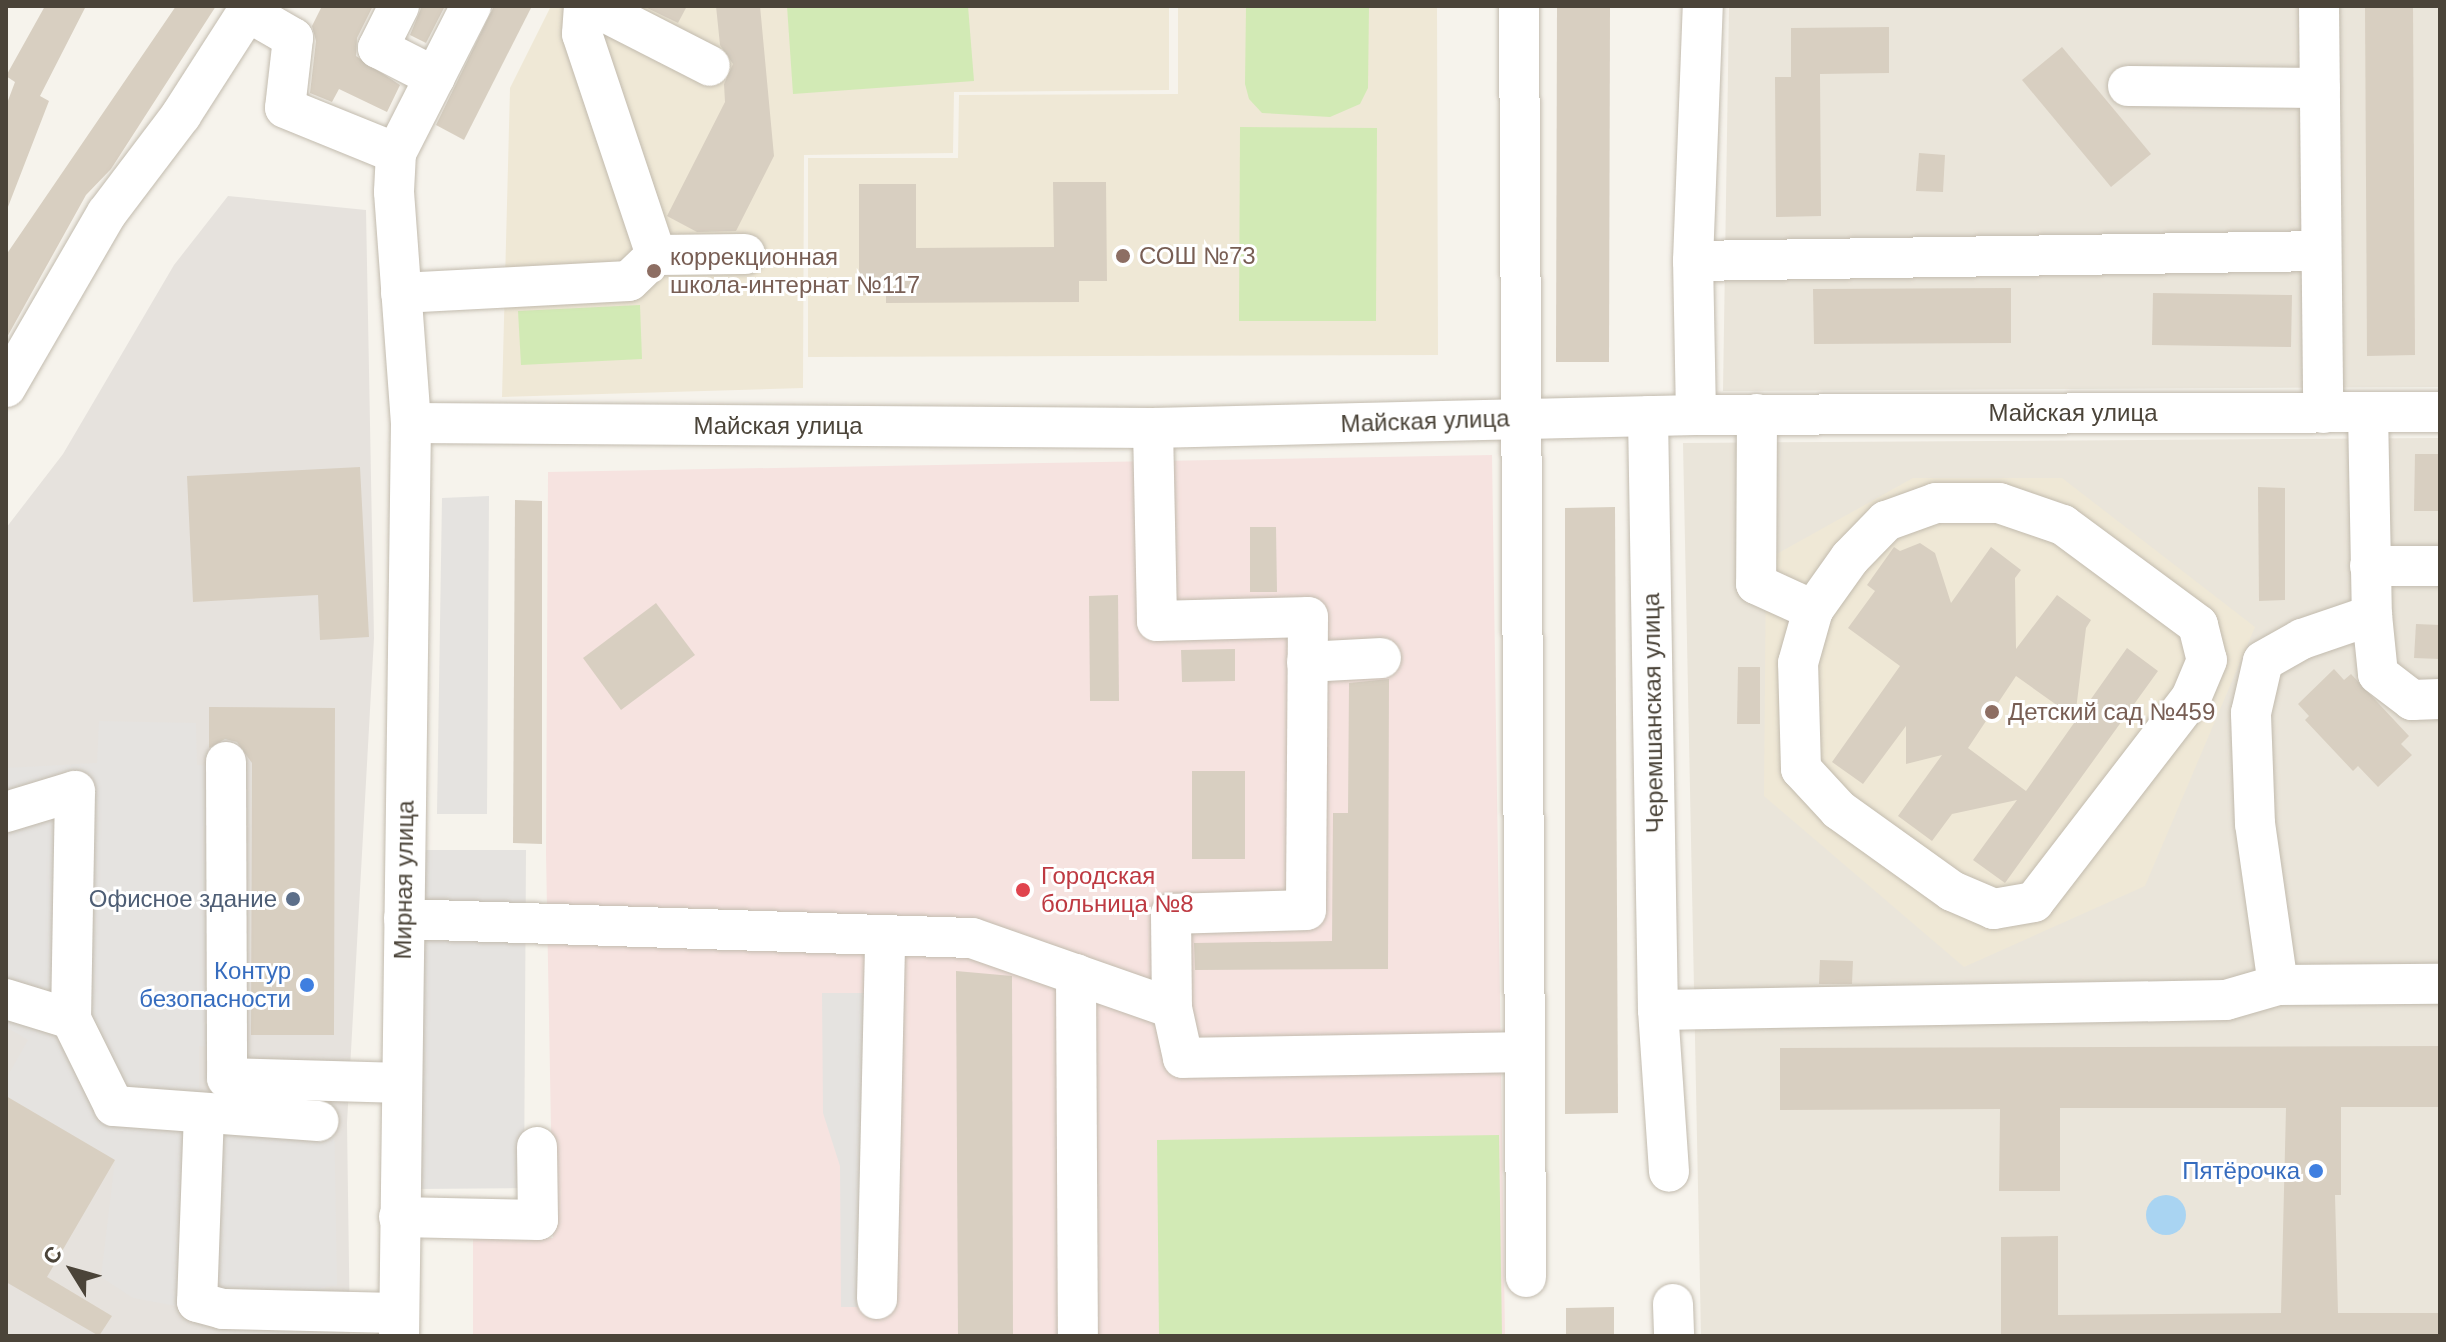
<!DOCTYPE html>
<meta charset="utf-8">
<style>
body{margin:0}
#map{position:relative;width:2446px;height:1342px;overflow:hidden;background:#f6f3ec;font-family:Arial,sans-serif}
div>[style]{position:absolute}
[style*='--x']{left:calc(var(--x)*1px);top:calc(var(--y)*1px);width:calc(var(--w)*1px);rotate:calc(var(--a)*1deg)}
.residential>*{inset:0;background:#eae5da}
.industrial>*{inset:0;background:#e6e2dd}
.education>*{inset:0;background:#efe8d6}
.medical>*{inset:0;background:#f6e3e0}
.green>*{inset:0;background:#d2eab5}
.parking>*{inset:0;background:#e5e3e0}
.water>*{inset:0;background:#a9d4f2}
.round{border-radius:50%}
.building>*{inset:0;background:#d8cfc1}
.roads{filter:drop-shadow(0 0 2px #c2bbae) drop-shadow(0 0 2px #c2bbae)}
.minor>*{height:40px;margin:-20px;padding:0 20px;transform-origin:20px;border-radius:20px;background:#fff}
.dots>*{width:22px;height:22px;translate:-50% -50%;box-sizing:border-box;border:4px solid #fff;border-radius:50%}
span{translate:-50% -50%;white-space:nowrap;text-align:center;line-height:1.15;-webkit-text-stroke:6px #fff;paint-order:stroke}
.education-label{font-size:24px;color:#785e54}
.left{translate:0 -50%;text-align:left}
.street-label{font-size:24px;color:#4b4439}
.health-label{font-size:24px;color:#be3a42}
.service-label{font-size:24px;color:#4e5e75}
.right{translate:-100% -50%;text-align:right}
.shop-label{font-size:24px;color:#366cbe}
.frame{position:absolute;inset:0;border:8px solid #4b4439;pointer-events:none}
.north{position:absolute;left:32px;top:1230px;width:80px;height:80px;-webkit-text-stroke:6px #fff;paint-order:stroke;rotate:307deg;font-size:22px;font-weight:700;line-height:32px;text-align:center;color:#4b4439}
.north::after{content:'';display:block;margin:auto;width:28px;height:36px;background:#4b4439;clip-path:polygon(50% 0,100% 100%,50% 72%,0 100%)}
</style>
<div id="map">
<div class="residential">
<i style="clip-path:polygon(1729px 6px,2440px 6px,2440px 387px,1723px 391px)"></i>
<i style="clip-path:polygon(2440px 438px,2440px 1336px,1701px 1336px,1683px 443px)"></i>
</div>
<div class="industrial">
<i style="clip-path:polygon(228px 196px,366px 210px,374px 638px,347px 1123px,350px 1336px,6px 1336px,6px 528px,63px 454px,174px 265px)"></i>
</div>
<div class="education">
<i style="clip-path:polygon(551px 6px,1169px 6px,1169px 90px,954px 92px,953px 153px,804px 155px,803px 388px,502px 397px,510px 88px)"></i>
<i style="clip-path:polygon(1178px 6px,1437px 6px,1438px 355px,808px 357px,808px 158px,958px 158px,959px 95px,1178px 94px)"></i>
<i style="clip-path:polygon(1913px 478px,2062px 478px,2255px 627px,2145px 886px,1964px 967px,1764px 796px,1766px 560px)"></i>
</div>
<div class="medical">
<i style="clip-path:polygon(1492px 455px,1505px 1336px,473px 1336px,473px 1239px,553px 1238px,546px 854px,548px 472px)"></i>
</div>
<div class="green">
<i style="clip-path:polygon(787px 6px,968px 6px,974px 81px,793px 94px)"></i>
<i style="clip-path:polygon(1246px 6px,1369px 6px,1368px 88px,1360px 104px,1330px 117px,1262px 113px,1249px 99px,1245px 84px)"></i>
<i style="clip-path:polygon(1240px 127px,1377px 128px,1376px 321px,1239px 321px)"></i>
<i style="clip-path:polygon(640px 305px,642px 359px,521px 365px,518px 311px)"></i>
<i style="clip-path:polygon(1499px 1135px,1502px 1336px,1159px 1336px,1157px 1140px)"></i>
</div>
<div class="parking">
<i style="clip-path:polygon(489px 496px,487px 814px,437px 814px,442px 498px)"></i>
<i style="clip-path:polygon(99px 721px,196px 723px,197px 765px,233px 767px,233px 1048px,199px 1046px,199px 1101px,334px 1105px,337px 1286px,325px 1287px,325px 1319px,226px 1315px,133px 1298px,101px 1277px,115px 1160px,6px 1096px,6px 1079px,28px 1040px,6px 1027px,6px 768px,97px 763px)"></i>
<i style="clip-path:polygon(418px 850px,526px 850px,524px 1188px,417px 1189px)"></i>
<i style="clip-path:polygon(822px 993px,896px 993px,897px 1307px,841px 1307px,840px 1166px,823px 1113px)"></i>
</div>
<div class="water">
<i class="round" style="left:2146px;top:1195px;width:40px;height:40px"></i>
</div>
<div class="building">
<i style="clip-path:polygon(45px 6px,86px 6px,40px 96px,49px 101px,6px 212px,6px 106px,15px 82px,6px 76px)"></i>
<i style="clip-path:polygon(176px 6px,216px 6px,111px 169px,86px 195px,6px 339px,6px 255px)"></i>
<i style="clip-path:polygon(322px 6px,373px 6px,357px 38px,356px 56px,400px 85px,387px 112px,339px 89px,332px 102px,310px 93px,316px 41px,312px 26px)"></i>
<i style="clip-path:polygon(422px 6px,445px 6px,426px 43px,410px 35px)"></i>
<i style="clip-path:polygon(494px 6px,532px 6px,464px 140px,436px 125px)"></i>
<i style="clip-path:polygon(643px 6px,687px 6px,678px 23px)"></i>
<i style="clip-path:polygon(716px 6px,760px 6px,774px 156px,736px 231px,697px 232px,667px 216px,725px 102px,724px 84px,733px 64px,720px 45px)"></i>
<i style="clip-path:polygon(1557px 6px,1610px 6px,1609px 362px,1556px 362px)"></i>
<i style="clip-path:polygon(2365px 6px,2413px 6px,2415px 355px,2367px 356px)"></i>
<i style="clip-path:polygon(1889px 27px,1889px 73px,1820px 74px,1821px 216px,1776px 217px,1775px 77px,1791px 77px,1791px 28px)"></i>
<i style="clip-path:polygon(2062px 47px,2151px 154px,2111px 187px,2022px 80px)"></i>
<i style="clip-path:polygon(1919px 153px,1945px 155px,1943px 192px,1916px 191px)"></i>
<i style="clip-path:polygon(1053px 182px,1106px 182px,1107px 281px,1079px 281px,1079px 302px,886px 303px,886px 295px,859px 295px,859px 184px,916px 184px,916px 248px,1054px 247px)"></i>
<i style="clip-path:polygon(2011px 288px,2011px 343px,1814px 344px,1813px 289px)"></i>
<i style="clip-path:polygon(2153px 293px,2292px 295px,2291px 347px,2152px 345px)"></i>
<i style="clip-path:polygon(2415px 454px,2440px 454px,2440px 511px,2414px 511px)"></i>
<i style="clip-path:polygon(360px 467px,369px 637px,320px 640px,318px 595px,193px 602px,187px 476px)"></i>
<i style="clip-path:polygon(2258px 487px,2285px 488px,2285px 600px,2259px 601px)"></i>
<i style="clip-path:polygon(515px 500px,542px 501px,542px 844px,513px 843px)"></i>
<i style="clip-path:polygon(1615px 507px,1618px 1113px,1565px 1114px,1565px 508px)"></i>
<i style="clip-path:polygon(1250px 527px,1276px 527px,1277px 592px,1250px 592px)"></i>
<i style="clip-path:polygon(1920px 543px,1935px 553px,1951px 603px,1991px 547px,2021px 570px,2015px 578px,2016px 649px,2057px 595px,2091px 620px,2086px 628px,2075px 718px,2016px 676px,1968px 748px,2026px 791px,2127px 648px,2158px 671px,2005px 883px,1973px 860px,2017px 800px,1952px 814px,1932px 841px,1898px 816px,1942px 755px,1906px 764px,1906px 726px,1863px 784px,1832px 762px,1900px 666px,1848px 628px,1875px 591px,1867px 585px,1894px 547px,1900px 551px)"></i>
<i style="clip-path:polygon(1118px 595px,1119px 701px,1090px 701px,1089px 596px)"></i>
<i style="clip-path:polygon(656px 603px,695px 655px,621px 710px,583px 658px)"></i>
<i style="clip-path:polygon(2416px 624px,2440px 625px,2440px 659px,2414px 658px)"></i>
<i style="clip-path:polygon(1235px 649px,1235px 681px,1182px 682px,1181px 650px)"></i>
<i style="clip-path:polygon(1738px 667px,1760px 667px,1760px 724px,1737px 724px)"></i>
<i style="clip-path:polygon(2334px 669px,2344px 680px,2351px 674px,2409px 736px,2401px 744px,2412px 755px,2378px 787px,2358px 766px,2353px 771px,2305px 720px,2309px 716px,2298px 704px)"></i>
<i style="clip-path:polygon(1389px 679px,1388px 969px,1195px 970px,1194px 943px,1332px 941px,1333px 813px,1348px 813px,1349px 683px)"></i>
<i style="clip-path:polygon(209px 707px,335px 708px,334px 1035px,251px 1035px,252px 763px,237px 742px,225px 739px,209px 748px)"></i>
<i style="clip-path:polygon(1192px 771px,1245px 771px,1245px 859px,1192px 859px)"></i>
<i style="clip-path:polygon(1820px 960px,1853px 961px,1852px 984px,1819px 984px)"></i>
<i style="clip-path:polygon(956px 971px,1012px 976px,1013px 1336px,958px 1336px)"></i>
<i style="clip-path:polygon(2440px 1046px,2440px 1107px,2341px 1107px,2341px 1195px,2335px 1195px,2338px 1313px,2440px 1313px,2440px 1336px,2001px 1336px,2001px 1237px,2058px 1236px,2058px 1315px,2281px 1313px,2286px 1108px,2060px 1108px,2060px 1191px,1999px 1191px,2000px 1109px,1780px 1110px,1780px 1048px)"></i>
<i style="clip-path:polygon(6px 1096px,115px 1160px,47px 1277px,112px 1316px,99px 1336px,6px 1282px)"></i>
<i style="clip-path:polygon(1614px 1307px,1614px 1336px,1566px 1336px,1566px 1308px)"></i>
</div>
<div class="roads">
<div class="minor">
<i style="--x:399;--y:6;--w:47;--a:116.6"></i>
<i style="--x:378;--y:48;--w:64;--a:27"></i>
<i style="--x:593;--y:6;--w:131;--a:27.1"></i>
<i style="--x:1519;--y:6;--w:1271;--a:89.68"></i>
<i style="--x:2319;--y:6;--w:407;--a:89.4"></i>
<i style="--x:248;--y:12;--w:52;--a:30"></i>
<i style="--x:293;--y:38;--w:70;--a:96.5"></i>
<i style="--x:285;--y:108;--w:120;--a:22.1"></i>
<i style="--x:396;--y:153;--w:39;--a:93"></i>
<i style="--x:394;--y:192;--w:232;--a:85.8"></i>
<i style="--x:411;--y:423;--w:913;--a:90.75"></i>
<i style="--x:2128;--y:86;--w:192;--a:0.6"></i>
<i style="--x:396;--y:153;--w:165;--a:-63"></i>
<i style="--x:656;--y:255;--w:89;--a:-0.6"></i>
<i style="--x:1693;--y:261;--w:628;--a:-0.91"></i>
<i style="--x:401;--y:293;--w:228;--a:-3"></i>
<i style="--x:629;--y:281;--w:37;--a:-44"></i>
<i style="--x:656;--y:255;--w:233;--a:-108.5"></i>
<i style="--x:582;--y:34;--w:28;--a:-86"></i>
<i style="--x:6;--y:387;--w:201;--a:-59.9"></i>
<i style="--x:107;--y:213;--w:123;--a:-52.9"></i>
<i style="--x:181;--y:115;--w:130;--a:-57.3"></i>
<i style="--x:2368;--y:412;--w:203;--a:88.9"></i>
<i style="--x:2372;--y:615;--w:59;--a:84.2"></i>
<i style="--x:2378;--y:674;--w:43;--a:37.4"></i>
<i style="--x:2412;--y:700;--w:28;--a:-2"></i>
<i style="--x:1757;--y:414;--w:170;--a:90.3"></i>
<i style="--x:1756;--y:584;--w:63;--a:24.5"></i>
<i style="--x:1696;--y:415;--w:154;--a:-91.1"></i>
<i style="--x:1693;--y:261;--w:255;--a:-87.8"></i>
<i style="--x:1648;--y:416;--w:594;--a:89.04"></i>
<i style="--x:1658;--y:1010;--w:162;--a:86.1"></i>
<i style="--x:411;--y:423;--w:742;--a:0.39"></i>
<i style="--x:1153;--y:428;--w:543;--a:-1.37"></i>
<i style="--x:1696;--y:415;--w:744;--a:-0.23"></i>
<i style="--x:1153;--y:428;--w:193;--a:88.8"></i>
<i style="--x:1157;--y:621;--w:151;--a:-1.5"></i>
<i style="--x:1308;--y:617;--w:293;--a:90.4"></i>
<i style="--x:1306;--y:910;--w:135;--a:178.3"></i>
<i style="--x:1171;--y:914;--w:94;--a:89.4"></i>
<i style="--x:1936;--y:503;--w:63;--a:0"></i>
<i style="--x:1999;--y:503;--w:68;--a:19"></i>
<i style="--x:2063;--y:525;--w:168;--a:36.5"></i>
<i style="--x:2198;--y:625;--w:36;--a:76"></i>
<i style="--x:2207;--y:660;--w:41;--a:112.8"></i>
<i style="--x:2191;--y:698;--w:257;--a:127.6"></i>
<i style="--x:2034;--y:902;--w:41;--a:170.1"></i>
<i style="--x:1994;--y:909;--w:46;--a:-156.8"></i>
<i style="--x:1952;--y:891;--w:139;--a:-144.4"></i>
<i style="--x:1839;--y:810;--w:56;--a:-132.8"></i>
<i style="--x:1801;--y:769;--w:106;--a:-91.6"></i>
<i style="--x:1798;--y:663;--w:55;--a:-74.2"></i>
<i style="--x:1813;--y:610;--w:64;--a:-54.6"></i>
<i style="--x:1850;--y:558;--w:52;--a:-45.8"></i>
<i style="--x:1886;--y:521;--w:53;--a:-19.8"></i>
<i style="--x:2370;--y:566;--w:70;--a:0"></i>
<i style="--x:1307;--y:662;--w:74;--a:-3.1"></i>
<i style="--x:226;--y:762;--w:316;--a:89.8"></i>
<i style="--x:227;--y:1078;--w:174;--a:1.6"></i>
<i style="--x:6;--y:812;--w:72;--a:-16.9"></i>
<i style="--x:75;--y:791;--w:228;--a:91"></i>
<i style="--x:404;--y:919;--w:568;--a:1.92"></i>
<i style="--x:972;--y:938;--w:212;--a:19.3"></i>
<i style="--x:1172;--y:1008;--w:51;--a:77.6"></i>
<i style="--x:1183;--y:1058;--w:341;--a:-1"></i>
<i style="--x:1076;--y:974;--w:362;--a:89.7"></i>
<i style="--x:2278;--y:985;--w:163;--a:-98.1"></i>
<i style="--x:2255;--y:824;--w:111;--a:-92.1"></i>
<i style="--x:2251;--y:713;--w:53;--a:-77"></i>
<i style="--x:2263;--y:661;--w:45;--a:-29.4"></i>
<i style="--x:2302;--y:639;--w:74;--a:-18.9"></i>
<i style="--x:6;--y:999;--w:68;--a:17.1"></i>
<i style="--x:71;--y:1019;--w:97;--a:63.7"></i>
<i style="--x:114;--y:1106;--w:205;--a:4.2"></i>
<i style="--x:1658;--y:1010;--w:568;--a:-1.01"></i>
<i style="--x:2226;--y:1000;--w:54;--a:-16.1"></i>
<i style="--x:2278;--y:985;--w:162;--a:-0.4"></i>
<i style="--x:204;--y:1113;--w:189;--a:92.1"></i>
<i style="--x:197;--y:1302;--w:27;--a:15"></i>
<i style="--x:223;--y:1309;--w:175;--a:1.3"></i>
<i style="--x:399;--y:1217;--w:139;--a:1.2"></i>
<i style="--x:538;--y:1220;--w:73;--a:-90.8"></i>
<i style="--x:877;--y:1299;--w:364;--a:-88.7"></i>
<i style="--x:1673;--y:1304;--w:32;--a:88"></i>
</div>
</div>
<div class="dots">
<i style="left:1123px;top:256px;background:#8d6e63"></i>
<i style="left:654px;top:271px;background:#8d6e63"></i>
<i style="left:1992px;top:712px;background:#8d6e63"></i>
<i style="left:1023px;top:890px;background:#e0444e"></i>
<i style="left:293px;top:899px;background:#5c6f8a"></i>
<i style="left:307px;top:985px;background:#3f7fe0"></i>
<i style="left:2316px;top:1171px;background:#3f7fe0"></i>
</div>
<div class="education-label">
<span class="left" style="left:1139px;top:256px">СОШ №73</span>
<span class="left" style="left:670px;top:271px">коррекционная<br>школа-интернат №117</span>
<span class="left" style="left:2008px;top:712px">Детский сад №459</span>
</div>
<div class="street-label">
<span style="left:2073px;top:413px">Майская улица</span>
<span style="left:1425px;top:421px;rotate:-2deg">Майская улица</span>
<span style="left:778px;top:426px">Майская улица</span>
<span style="left:1653px;top:713px;rotate:-91deg">Черемшанская улица</span>
<span style="left:404px;top:880px;rotate:-89deg">Мирная улица</span>
</div>
<div class="health-label">
<span class="left" style="left:1041px;top:890px">Городская<br>больница №8</span>
</div>
<div class="service-label">
<span class="right" style="left:277px;top:899px">Офисное здание</span>
</div>
<div class="shop-label">
<span class="right" style="left:291px;top:985px">Контур<br>безопасности</span>
<span class="right" style="left:2300px;top:1171px">Пятёрочка</span>
</div>
<div class="frame"></div>
<div class="north">С</div>
</div>
